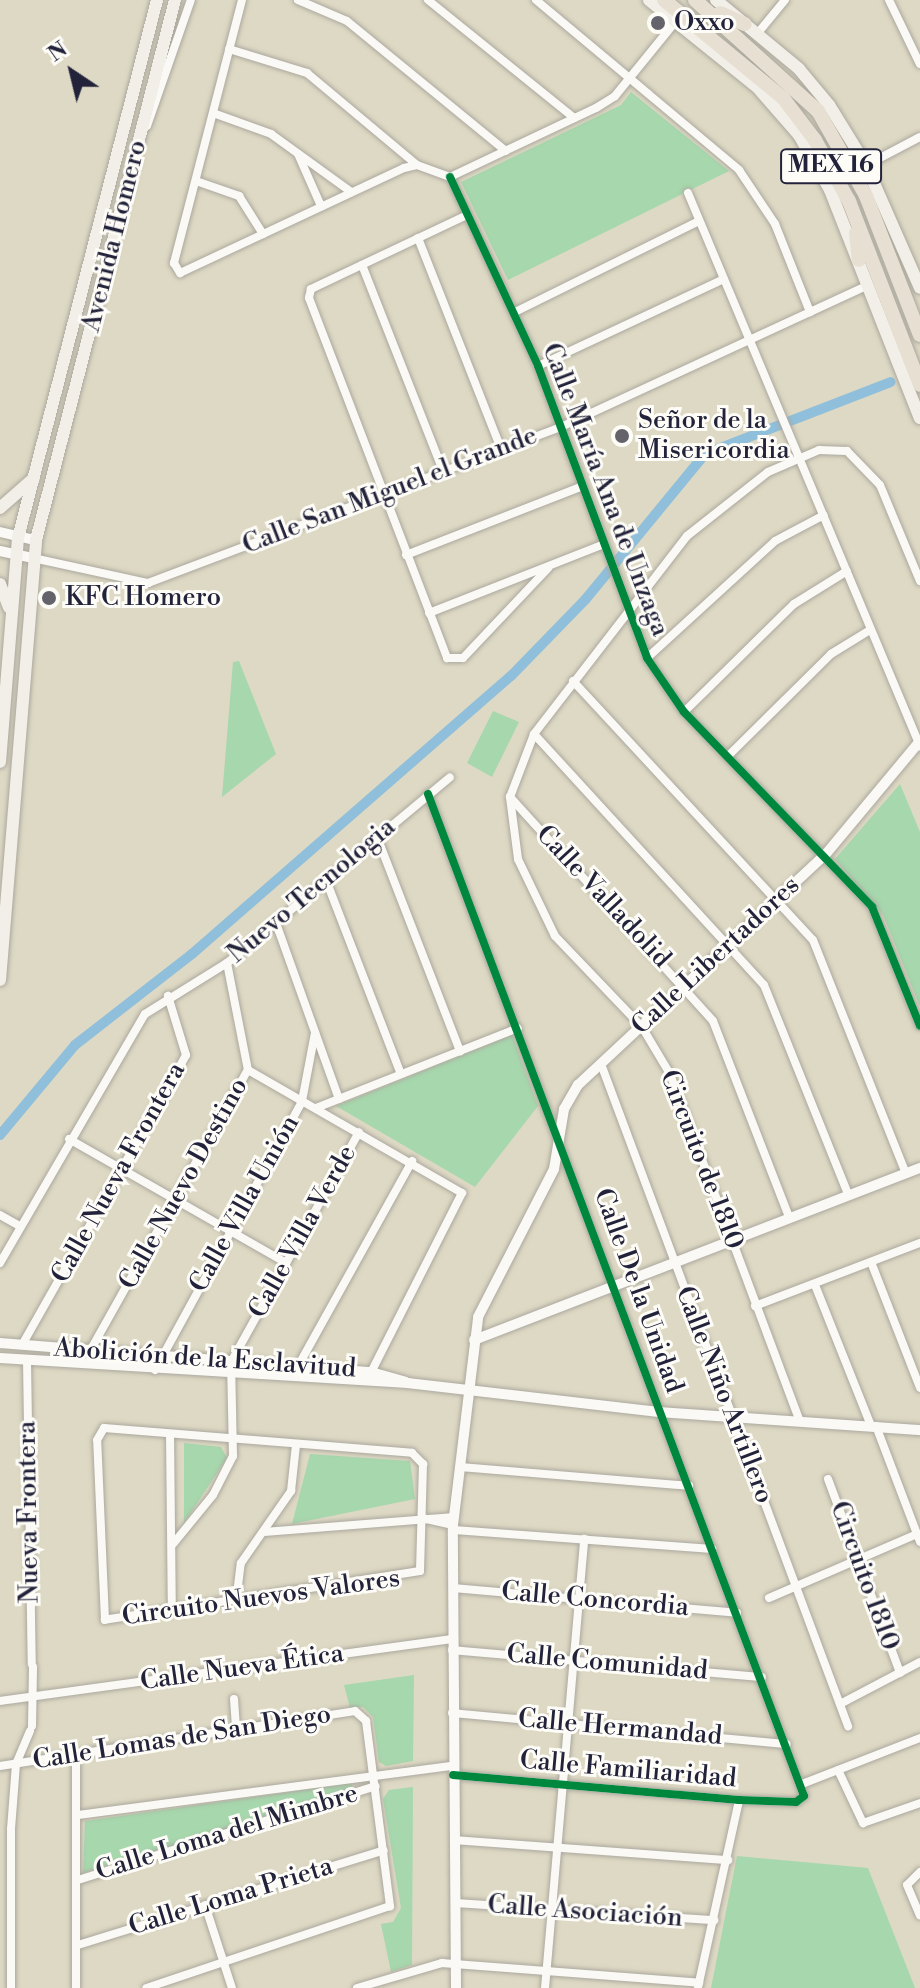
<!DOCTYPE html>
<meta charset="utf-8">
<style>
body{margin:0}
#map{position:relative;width:920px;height:1988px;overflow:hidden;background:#ded9c4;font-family:"Libre Bodoni",serif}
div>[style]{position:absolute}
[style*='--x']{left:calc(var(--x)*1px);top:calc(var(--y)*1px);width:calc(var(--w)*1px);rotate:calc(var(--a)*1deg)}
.green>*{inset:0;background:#a7d7ad}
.canal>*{height:10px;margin:-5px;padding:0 5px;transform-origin:5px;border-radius:5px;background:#8fbfda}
.roads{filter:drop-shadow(0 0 2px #aba89e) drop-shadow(0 0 2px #aba89e)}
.minor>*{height:8px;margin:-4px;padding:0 4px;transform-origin:4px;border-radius:4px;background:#faf9f6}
.tertiary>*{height:10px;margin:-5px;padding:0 5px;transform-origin:5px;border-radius:5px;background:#faf9f6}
.secondary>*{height:12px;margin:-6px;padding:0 6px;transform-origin:6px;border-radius:6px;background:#f2efe8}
.trunk>*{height:14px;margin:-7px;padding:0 7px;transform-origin:7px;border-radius:7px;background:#e7e0d2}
.cycleway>*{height:8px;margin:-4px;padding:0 4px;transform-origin:4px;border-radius:4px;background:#00873e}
.dots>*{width:22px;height:22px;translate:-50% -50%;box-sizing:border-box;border:4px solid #fdfcf7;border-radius:50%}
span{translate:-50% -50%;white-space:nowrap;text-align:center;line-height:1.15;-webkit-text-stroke:6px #fdfcf7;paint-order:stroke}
.shield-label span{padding:2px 6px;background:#fdfcf7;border:2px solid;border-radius:6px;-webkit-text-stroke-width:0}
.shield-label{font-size:24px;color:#22223b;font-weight:700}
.poi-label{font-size:26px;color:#22223b}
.left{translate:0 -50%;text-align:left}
.street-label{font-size:26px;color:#22223b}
.north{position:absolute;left:32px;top:32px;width:80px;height:80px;-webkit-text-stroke:6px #fdfcf7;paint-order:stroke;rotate:325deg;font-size:22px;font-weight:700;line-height:32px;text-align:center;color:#22223b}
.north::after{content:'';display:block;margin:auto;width:28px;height:36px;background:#22223b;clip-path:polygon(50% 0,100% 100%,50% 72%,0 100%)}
</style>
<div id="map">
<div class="green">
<i style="clip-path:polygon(631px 92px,729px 171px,508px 280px,461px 182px,621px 105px)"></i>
<i style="clip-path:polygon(239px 661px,276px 754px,222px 797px,233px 662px)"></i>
<i style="clip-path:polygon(493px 711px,519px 722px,492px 777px,467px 763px)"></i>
<i style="clip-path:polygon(900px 784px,920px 832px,920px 1007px,883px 915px,835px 859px)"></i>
<i style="clip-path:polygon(512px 1035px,538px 1106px,475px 1187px,336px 1106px)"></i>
<i style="clip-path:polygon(184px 1443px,221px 1447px,227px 1458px,184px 1523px)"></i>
<i style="clip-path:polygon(310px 1454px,410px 1461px,415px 1499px,292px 1524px)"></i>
<i style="clip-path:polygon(414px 1675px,413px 1761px,386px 1766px,379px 1762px,373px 1717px,363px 1707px,350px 1708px,344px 1685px)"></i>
<i style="clip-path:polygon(352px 1783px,353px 1791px,83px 1873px,85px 1821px)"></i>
<i style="clip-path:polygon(413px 1787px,412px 1965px,391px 1972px,381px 1924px,393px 1922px,401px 1908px,383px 1799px,389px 1790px)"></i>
<i style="clip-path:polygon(737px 1856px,868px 1868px,915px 1988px,711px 1988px)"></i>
</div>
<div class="canal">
<i style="--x:0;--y:1135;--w:117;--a:-50.2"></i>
<i style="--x:75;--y:1045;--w:148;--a:-37.9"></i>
<i style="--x:192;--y:954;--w:423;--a:-41.1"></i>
<i style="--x:511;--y:676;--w:106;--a:-45.8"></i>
<i style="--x:585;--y:600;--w:189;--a:-50.6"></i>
<i style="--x:705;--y:454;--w:199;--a:-21.2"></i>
</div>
<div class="roads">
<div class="minor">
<i style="--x:242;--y:0;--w:272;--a:104.5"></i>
<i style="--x:174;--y:263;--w:12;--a:59"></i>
<i style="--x:180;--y:273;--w:247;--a:-25.1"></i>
<i style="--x:404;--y:168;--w:13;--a:-13"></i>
<i style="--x:417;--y:165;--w:35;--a:20"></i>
<i style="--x:450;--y:177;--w:161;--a:-25.3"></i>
<i style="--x:596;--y:108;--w:22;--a:-32"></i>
<i style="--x:615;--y:96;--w:97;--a:-50.9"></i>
<i style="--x:298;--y:0;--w:53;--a:23.2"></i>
<i style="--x:347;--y:21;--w:205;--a:39.3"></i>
<i style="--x:428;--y:0;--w:188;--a:38.9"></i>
<i style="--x:536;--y:0;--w:265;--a:39.9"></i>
<i style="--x:739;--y:170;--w:65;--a:56.3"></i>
<i style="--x:775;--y:224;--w:95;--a:68.3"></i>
<i style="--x:889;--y:0;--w:71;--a:64.2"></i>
<i style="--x:757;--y:34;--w:44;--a:-50.5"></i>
<i style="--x:229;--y:49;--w:82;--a:17.1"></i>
<i style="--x:307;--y:73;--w:143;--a:39.9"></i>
<i style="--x:213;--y:113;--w:62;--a:19.9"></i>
<i style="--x:271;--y:134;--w:99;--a:35.9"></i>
<i style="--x:147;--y:126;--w:133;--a:-70.8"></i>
<i style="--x:298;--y:154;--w:57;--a:66.1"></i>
<i style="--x:863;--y:167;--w:64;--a:-27.8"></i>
<i style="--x:450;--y:177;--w:208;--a:65"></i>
<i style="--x:538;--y:366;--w:312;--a:69.5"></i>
<i style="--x:647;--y:658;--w:65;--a:55.6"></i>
<i style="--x:684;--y:712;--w:271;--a:46"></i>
<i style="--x:872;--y:907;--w:128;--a:68"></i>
<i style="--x:196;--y:181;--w:46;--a:19.2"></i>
<i style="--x:239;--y:196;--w:45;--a:57.7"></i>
<i style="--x:688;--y:193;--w:600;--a:67.24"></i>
<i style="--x:467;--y:215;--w:173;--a:154.6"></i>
<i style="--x:311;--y:289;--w:9;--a:103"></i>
<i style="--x:309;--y:298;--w:386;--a:69"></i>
<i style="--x:447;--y:658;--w:16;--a:0"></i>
<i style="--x:463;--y:658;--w:124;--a:-46.6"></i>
<i style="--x:418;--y:238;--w:227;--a:68.5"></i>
<i style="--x:362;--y:265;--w:221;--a:68.5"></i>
<i style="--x:515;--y:312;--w:205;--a:-26.3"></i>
<i style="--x:538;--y:366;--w:205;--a:-25.1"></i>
<i style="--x:406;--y:555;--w:190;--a:-21.3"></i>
<i style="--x:33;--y:558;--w:118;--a:12.3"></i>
<i style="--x:148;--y:583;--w:441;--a:-20.7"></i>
<i style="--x:561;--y:427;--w:338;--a:-24.8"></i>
<i style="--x:429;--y:613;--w:188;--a:-21.5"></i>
<i style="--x:647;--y:658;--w:173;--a:-42.4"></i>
<i style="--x:775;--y:541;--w:55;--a:-28"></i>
<i style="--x:573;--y:681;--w:353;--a:47.2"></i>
<i style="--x:813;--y:940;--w:252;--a:68.3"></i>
<i style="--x:684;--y:712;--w:154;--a:-44.5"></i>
<i style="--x:794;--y:604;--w:62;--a:-31.9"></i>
<i style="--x:534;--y:734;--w:340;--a:47.5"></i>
<i style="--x:764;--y:985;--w:225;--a:68.1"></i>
<i style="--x:728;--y:756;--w:145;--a:-44.7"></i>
<i style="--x:831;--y:654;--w:46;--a:-31.6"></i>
<i style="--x:428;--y:794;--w:1070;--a:69.43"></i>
<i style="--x:804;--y:1796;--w:10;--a:143"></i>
<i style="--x:796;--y:1802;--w:57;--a:-178"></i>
<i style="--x:739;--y:1800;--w:287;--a:-175"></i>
<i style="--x:510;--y:797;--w:302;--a:47.8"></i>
<i style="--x:713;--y:1021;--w:210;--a:68.8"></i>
<i style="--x:377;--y:837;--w:230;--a:68.8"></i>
<i style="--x:326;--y:880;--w:208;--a:68.9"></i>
<i style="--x:276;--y:923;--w:187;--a:70.3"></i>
<i style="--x:601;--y:1064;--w:707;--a:69.54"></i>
<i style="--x:248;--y:1070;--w:247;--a:29.9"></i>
<i style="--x:462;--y:1193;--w:201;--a:116.9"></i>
<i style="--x:316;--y:1108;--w:217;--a:-21.6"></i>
<i style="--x:69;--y:1139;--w:250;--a:29.7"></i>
<i style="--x:0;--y:1215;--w:23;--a:29"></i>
<i style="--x:871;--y:1262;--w:135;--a:68.7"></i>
<i style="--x:0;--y:1263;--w:288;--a:-59.8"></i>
<i style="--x:145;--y:1014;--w:97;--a:-31.9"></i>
<i style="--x:227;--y:963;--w:290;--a:-39.8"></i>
<i style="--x:815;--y:1285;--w:152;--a:68.3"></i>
<i style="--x:755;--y:1306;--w:177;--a:-20.9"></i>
<i style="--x:22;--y:1345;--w:333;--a:-60.5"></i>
<i style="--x:186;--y:1055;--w:62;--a:-107"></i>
<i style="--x:90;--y:1351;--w:322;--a:-60.7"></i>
<i style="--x:248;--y:1070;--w:109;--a:-101.1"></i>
<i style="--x:27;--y:1361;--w:303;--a:89.1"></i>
<i style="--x:297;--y:1368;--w:237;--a:-60.9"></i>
<i style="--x:155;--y:1370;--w:307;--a:-61.3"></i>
<i style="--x:302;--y:1101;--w:69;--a:-79.2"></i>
<i style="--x:799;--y:1419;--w:368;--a:-110.5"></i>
<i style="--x:670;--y:1074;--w:55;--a:-120.8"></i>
<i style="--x:642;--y:1027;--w:126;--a:-133.7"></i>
<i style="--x:555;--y:936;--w:85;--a:-115.7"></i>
<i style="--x:518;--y:859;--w:63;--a:-97.4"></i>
<i style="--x:510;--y:797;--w:67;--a:-69.1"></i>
<i style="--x:534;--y:734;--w:250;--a:-52.3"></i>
<i style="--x:687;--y:536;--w:103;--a:-38.3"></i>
<i style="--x:768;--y:472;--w:56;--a:-23.3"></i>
<i style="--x:819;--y:450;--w:28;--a:2"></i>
<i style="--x:847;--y:451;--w:47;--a:45.9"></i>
<i style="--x:880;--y:485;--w:104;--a:67.4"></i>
<i style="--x:876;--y:1426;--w:124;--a:69.2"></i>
<i style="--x:104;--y:1428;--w:309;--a:4.6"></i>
<i style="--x:412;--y:1453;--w:16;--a:45"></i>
<i style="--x:423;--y:1464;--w:107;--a:91.6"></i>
<i style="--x:420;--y:1571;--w:319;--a:171.2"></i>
<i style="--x:105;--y:1620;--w:180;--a:-92.5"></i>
<i style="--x:97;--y:1440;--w:14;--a:-60"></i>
<i style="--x:170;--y:1434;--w:178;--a:89.4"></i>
<i style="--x:460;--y:1467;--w:230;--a:4.7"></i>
<i style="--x:828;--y:1479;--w:207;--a:69.6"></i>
<i style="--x:422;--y:1518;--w:32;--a:13"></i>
<i style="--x:454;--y:1530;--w:259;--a:4.2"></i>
<i style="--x:264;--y:1532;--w:191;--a:-4.5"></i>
<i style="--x:173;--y:1544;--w:63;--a:-50.8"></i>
<i style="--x:213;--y:1495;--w:44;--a:-62.9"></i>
<i style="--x:233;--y:1456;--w:94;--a:-91.2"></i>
<i style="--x:231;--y:1362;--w:263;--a:-60.9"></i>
<i style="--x:453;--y:1588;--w:285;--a:5"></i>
<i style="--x:769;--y:1598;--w:161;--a:-23.4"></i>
<i style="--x:236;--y:1602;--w:39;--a:-83"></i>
<i style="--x:241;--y:1563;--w:88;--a:-55.2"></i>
<i style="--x:291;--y:1491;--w:46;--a:-83.8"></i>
<i style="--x:452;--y:1650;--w:311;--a:5"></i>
<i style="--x:234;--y:1699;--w:30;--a:86"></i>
<i style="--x:0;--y:1701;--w:456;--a:-7.8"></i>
<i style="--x:840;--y:1704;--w:90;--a:-27.7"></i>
<i style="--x:452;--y:1713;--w:336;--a:5.3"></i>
<i style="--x:32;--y:1726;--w:59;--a:-89"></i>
<i style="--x:76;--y:1753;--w:235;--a:90"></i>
<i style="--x:0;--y:1766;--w:359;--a:-8.8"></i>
<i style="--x:355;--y:1711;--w:15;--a:42"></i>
<i style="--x:366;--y:1721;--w:187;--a:82.6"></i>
<i style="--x:390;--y:1906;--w:257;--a:161.4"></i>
<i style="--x:838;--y:1770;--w:59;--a:64.7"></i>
<i style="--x:863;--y:1823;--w:60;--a:-19.3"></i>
<i style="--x:802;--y:1784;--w:127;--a:-21.3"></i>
<i style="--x:78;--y:1815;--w:376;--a:-7.5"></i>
<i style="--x:454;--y:1840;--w:275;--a:4.2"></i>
<i style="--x:920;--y:1872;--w:18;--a:135"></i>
<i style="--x:907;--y:1885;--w:33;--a:67"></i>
<i style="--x:78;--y:1880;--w:312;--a:-17.5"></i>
<i style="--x:456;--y:1903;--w:259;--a:3.8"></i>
<i style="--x:205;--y:1905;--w:87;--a:72"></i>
<i style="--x:78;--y:1945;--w:320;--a:-17.2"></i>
<i style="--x:698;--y:1987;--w:191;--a:-77.6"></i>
<i style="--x:11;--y:1988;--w:159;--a:-90"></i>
<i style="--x:11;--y:1829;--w:65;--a:-85.6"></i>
<i style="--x:16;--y:1764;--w:36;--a:-67"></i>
<i style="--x:357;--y:1988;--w:89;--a:-16.4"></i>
<i style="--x:442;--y:1963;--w:258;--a:4.4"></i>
<i style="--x:545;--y:1988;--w:451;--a:-85"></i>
</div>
<div class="tertiary">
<i style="--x:0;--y:532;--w:37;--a:13"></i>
<i style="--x:0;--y:551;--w:34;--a:12"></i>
<i style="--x:474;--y:1340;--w:478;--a:-21.1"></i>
<i style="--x:0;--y:1343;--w:372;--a:4.5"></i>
<i style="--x:371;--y:1372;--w:36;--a:16"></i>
<i style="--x:0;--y:1358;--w:409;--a:3.5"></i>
<i style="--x:408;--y:1383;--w:254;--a:6.6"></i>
<i style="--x:660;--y:1412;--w:261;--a:4"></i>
<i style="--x:456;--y:1988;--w:463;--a:-90.4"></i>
<i style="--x:453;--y:1525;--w:209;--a:-83.1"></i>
<i style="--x:478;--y:1317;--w:166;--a:-62.8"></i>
<i style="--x:554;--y:1169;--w:61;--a:-80.5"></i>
<i style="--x:564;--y:1109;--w:28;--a:-60"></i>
<i style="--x:578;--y:1085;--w:338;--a:-43"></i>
<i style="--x:825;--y:855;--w:148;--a:-50.2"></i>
</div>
<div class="secondary">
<i style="--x:649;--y:0;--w:140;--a:38.9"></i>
<i style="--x:758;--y:88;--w:62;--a:48.9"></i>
<i style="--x:799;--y:135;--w:63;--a:60.6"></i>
<i style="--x:830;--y:190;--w:245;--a:68.5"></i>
<i style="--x:716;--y:0;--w:108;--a:39.7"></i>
<i style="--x:799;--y:69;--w:47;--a:50.2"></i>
<i style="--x:829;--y:105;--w:70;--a:58.3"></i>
<i style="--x:866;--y:165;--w:134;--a:66.3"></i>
<i style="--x:0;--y:508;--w:45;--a:-41.4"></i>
<i style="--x:0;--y:584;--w:25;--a:69"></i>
<i style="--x:0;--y:762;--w:225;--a:-85.4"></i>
<i style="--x:18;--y:538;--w:556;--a:-75.51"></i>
<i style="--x:0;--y:980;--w:441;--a:-85.3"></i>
<i style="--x:36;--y:540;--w:558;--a:-75.57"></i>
</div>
<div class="trunk">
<i style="--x:664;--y:0;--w:154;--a:39.5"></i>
<i style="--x:783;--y:98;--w:53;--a:52.7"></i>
<i style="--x:815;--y:140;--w:70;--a:60.9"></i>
<i style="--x:849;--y:201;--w:197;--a:68.9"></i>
<i style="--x:695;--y:0;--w:166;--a:42.1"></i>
<i style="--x:818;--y:111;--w:98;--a:60.5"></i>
<i style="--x:866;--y:196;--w:149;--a:68.8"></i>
<i style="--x:720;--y:13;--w:27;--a:24"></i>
<i style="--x:856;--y:233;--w:27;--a:84"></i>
</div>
</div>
<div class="cycleway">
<i style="--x:450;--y:177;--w:208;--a:65"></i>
<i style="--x:538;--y:366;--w:312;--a:69.5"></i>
<i style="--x:647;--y:658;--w:65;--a:55.6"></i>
<i style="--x:684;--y:712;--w:271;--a:46"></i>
<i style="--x:872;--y:907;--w:128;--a:68"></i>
<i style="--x:428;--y:794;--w:1070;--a:69.43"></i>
<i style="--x:804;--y:1796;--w:10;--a:143"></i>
<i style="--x:796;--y:1802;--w:57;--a:-178"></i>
<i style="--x:739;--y:1800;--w:287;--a:-175"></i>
</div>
<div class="dots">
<i style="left:658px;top:23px;background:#64626b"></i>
<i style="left:622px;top:436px;background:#64626b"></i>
<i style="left:49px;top:598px;background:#64626b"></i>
</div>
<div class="shield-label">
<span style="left:831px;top:166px">MEX 16</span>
</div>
<div class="poi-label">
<span class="left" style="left:674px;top:23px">Oxxo</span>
<span class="left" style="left:638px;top:436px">Señor de la<br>Misericordia</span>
<span class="left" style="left:65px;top:598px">KFC Homero</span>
</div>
<div class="street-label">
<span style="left:115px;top:236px;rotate:-76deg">Avenida Homero</span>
<span style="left:605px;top:490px;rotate:69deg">Calle María Ana de Unzaga</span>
<span style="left:390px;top:491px;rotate:-21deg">Calle San Miguel el Grande</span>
<span style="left:312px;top:891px;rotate:-40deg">Nuevo Tecnologia</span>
<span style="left:603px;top:897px;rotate:47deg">Calle Valladolid</span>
<span style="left:716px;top:956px;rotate:-43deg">Calle Libertadores</span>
<span style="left:701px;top:1160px;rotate:69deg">Circuito de 1810</span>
<span style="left:119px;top:1173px;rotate:-61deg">Calle Nueva Frontera</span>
<span style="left:184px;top:1184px;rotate:-61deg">Calle Nuevo Destino</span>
<span style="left:245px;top:1204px;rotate:-61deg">Calle Villa Unión</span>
<span style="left:303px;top:1232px;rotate:-61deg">Calle Villa Verde</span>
<span style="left:638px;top:1291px;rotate:70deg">Calle De la Unidad</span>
<span style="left:205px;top:1359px;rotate:4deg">Abolición de la Esclavitud</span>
<span style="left:724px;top:1395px;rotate:69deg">Calle Niño Artillero</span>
<span style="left:29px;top:1512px;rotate:-91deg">Nueva Frontera</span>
<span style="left:864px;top:1576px;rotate:70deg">Circuito 1810</span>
<span style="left:261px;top:1598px;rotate:-8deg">Circuito Nuevos Valores</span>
<span style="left:595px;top:1600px;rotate:5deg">Calle Concordia</span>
<span style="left:607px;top:1663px;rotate:5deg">Calle Comunidad</span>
<span style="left:242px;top:1668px;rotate:-8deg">Calle Nueva Ética</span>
<span style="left:620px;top:1728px;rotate:5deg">Calle Hermandad</span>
<span style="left:182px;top:1738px;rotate:-9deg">Calle Lomas de San Diego</span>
<span style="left:628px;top:1770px;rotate:5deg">Calle Familiaridad</span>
<span style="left:227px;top:1833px;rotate:-17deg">Calle Loma del Mimbre</span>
<span style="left:231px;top:1897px;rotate:-17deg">Calle Loma Prieta</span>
<span style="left:585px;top:1912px;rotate:4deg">Calle Asociación</span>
</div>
<div class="north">N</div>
</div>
